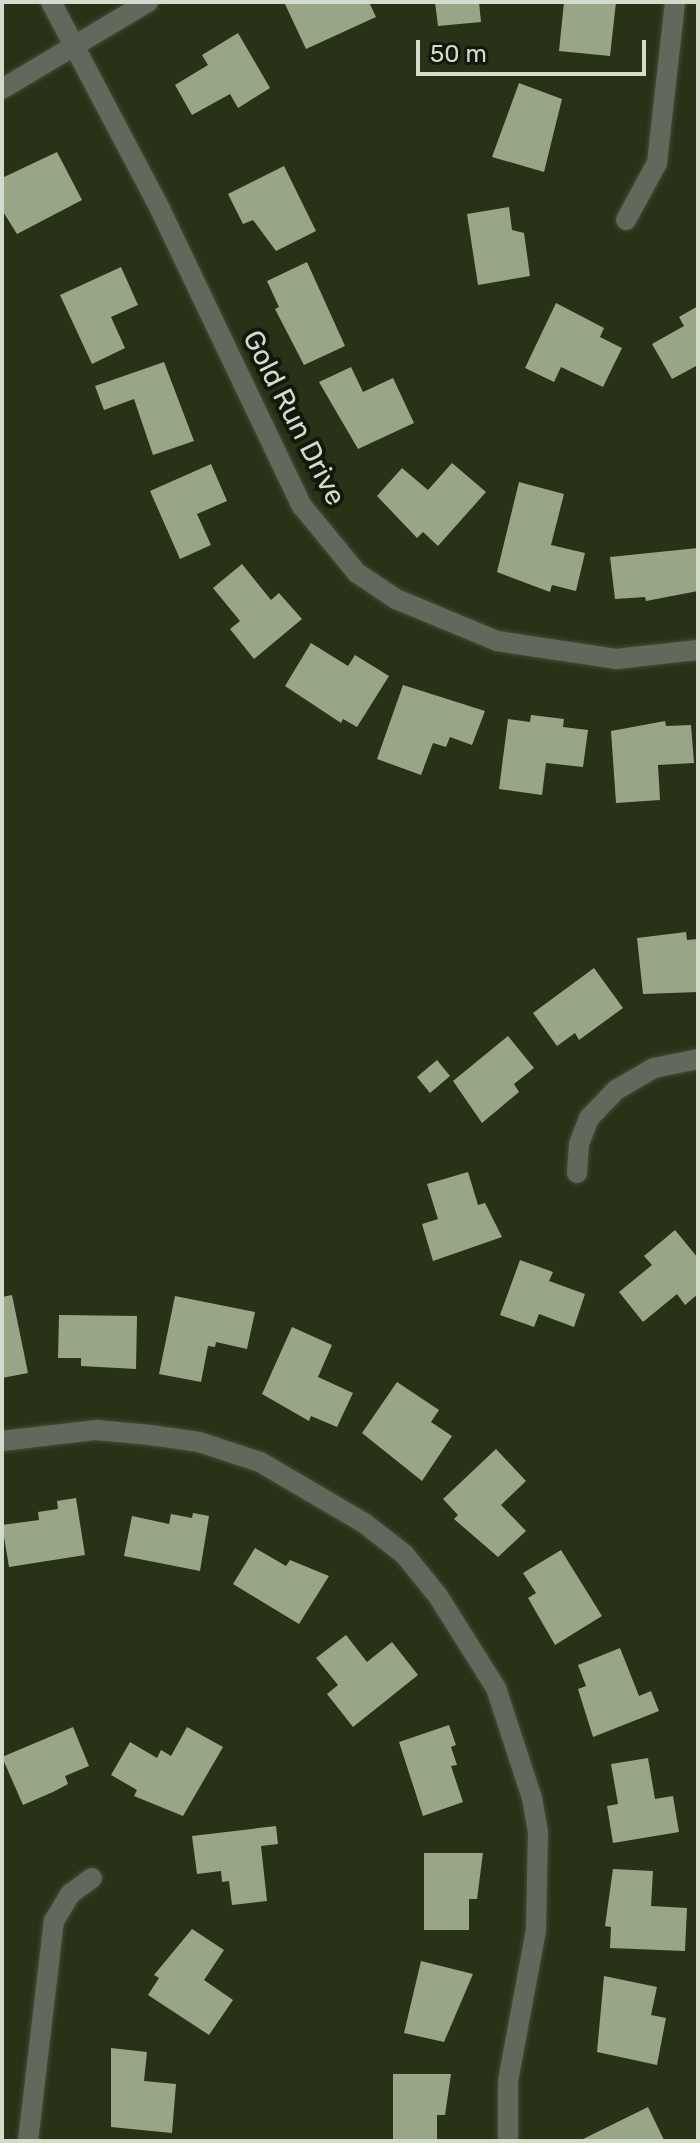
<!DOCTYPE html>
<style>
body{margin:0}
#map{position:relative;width:700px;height:2143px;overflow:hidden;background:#273217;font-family:Rubik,sans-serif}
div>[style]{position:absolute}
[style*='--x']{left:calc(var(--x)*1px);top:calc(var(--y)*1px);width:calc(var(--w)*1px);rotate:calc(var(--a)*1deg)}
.building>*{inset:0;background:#98a686}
.roads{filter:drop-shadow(0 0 2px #434d34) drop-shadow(0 0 2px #434d34)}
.street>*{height:20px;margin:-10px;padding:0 10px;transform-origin:10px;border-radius:10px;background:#63685c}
span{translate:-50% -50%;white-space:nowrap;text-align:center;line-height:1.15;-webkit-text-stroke:8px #13180c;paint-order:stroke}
.street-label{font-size:28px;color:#d3dbcb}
.frame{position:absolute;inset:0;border:4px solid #d3dbcb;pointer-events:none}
.scale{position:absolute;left:416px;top:40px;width:230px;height:36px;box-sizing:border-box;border:4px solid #d3dbcb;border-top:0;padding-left:10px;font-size:24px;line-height:28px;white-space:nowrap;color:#d3dbcb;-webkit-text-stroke:6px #13180c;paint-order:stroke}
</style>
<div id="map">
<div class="building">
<i style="clip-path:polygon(284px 2px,369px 2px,376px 17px,306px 49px)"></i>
<i style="clip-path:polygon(435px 2px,479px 2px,481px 22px,438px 26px)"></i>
<i style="clip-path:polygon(564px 2px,616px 2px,610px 56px,559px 51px)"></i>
<i style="clip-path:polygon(238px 33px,270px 88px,238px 108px,230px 94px,192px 115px,175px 85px,208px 65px,202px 55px)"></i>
<i style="clip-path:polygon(519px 83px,562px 99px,544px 172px,492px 157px)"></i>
<i style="clip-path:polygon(57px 152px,82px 200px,17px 234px,2px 210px,2px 178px)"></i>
<i style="clip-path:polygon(284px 166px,316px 231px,276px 251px,253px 220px,243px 224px,228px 194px)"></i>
<i style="clip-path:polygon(509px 207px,512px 230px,524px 233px,530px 276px,478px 285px,467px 214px)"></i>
<i style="clip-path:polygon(307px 262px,345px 346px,304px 365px,275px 309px,279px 307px,267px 281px)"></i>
<i style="clip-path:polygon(121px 267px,138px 305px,111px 317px,125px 348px,92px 364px,60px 295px)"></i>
<i style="clip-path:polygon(556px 303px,604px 328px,600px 337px,622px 348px,603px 387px,561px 367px,554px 382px,525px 368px)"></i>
<i style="clip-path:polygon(698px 306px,698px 365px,672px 379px,652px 344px,684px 326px,679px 317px)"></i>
<i style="clip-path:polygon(164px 362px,194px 441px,153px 455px,134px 399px,104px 410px,95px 386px)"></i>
<i style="clip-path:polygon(351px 367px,363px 392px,393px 378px,414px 423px,358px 449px,319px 382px)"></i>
<i style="clip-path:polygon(452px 463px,486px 492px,438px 546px,423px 532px,417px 538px,377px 496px,402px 468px,428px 490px)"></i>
<i style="clip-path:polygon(211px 464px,227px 501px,197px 514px,211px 545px,180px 559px,150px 491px)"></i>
<i style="clip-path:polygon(519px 482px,564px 494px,551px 545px,585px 553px,576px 591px,552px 585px,550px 592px,497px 572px)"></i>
<i style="clip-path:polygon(698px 548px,698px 591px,646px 601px,645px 597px,615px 599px,610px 557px)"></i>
<i style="clip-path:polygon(242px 564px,271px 600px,279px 593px,302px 619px,254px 659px,230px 629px,240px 621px,213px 588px)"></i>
<i style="clip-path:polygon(311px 643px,348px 666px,355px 655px,389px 676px,357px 727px,343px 719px,341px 723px,285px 686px)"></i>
<i style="clip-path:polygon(403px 685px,485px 711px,472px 745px,450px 737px,446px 747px,433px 743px,421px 775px,377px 759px)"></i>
<i style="clip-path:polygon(531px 715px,564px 719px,563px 727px,588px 730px,583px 767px,546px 763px,542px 795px,499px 789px,508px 719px,530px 722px)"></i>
<i style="clip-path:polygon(665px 721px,666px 726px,691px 725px,694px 763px,658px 765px,660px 800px,616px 803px,611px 731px)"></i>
<i style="clip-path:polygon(686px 932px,687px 940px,698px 939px,698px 992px,643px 994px,637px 938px)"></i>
<i style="clip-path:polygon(594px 968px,623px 1008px,579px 1040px,575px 1033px,557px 1046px,533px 1013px)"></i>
<i style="clip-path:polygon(508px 1036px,534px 1068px,514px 1084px,519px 1092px,482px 1123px,453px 1081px)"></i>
<i style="clip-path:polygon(437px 1060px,450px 1076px,430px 1093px,417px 1077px)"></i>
<i style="clip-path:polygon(468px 1172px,478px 1205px,485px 1203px,502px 1237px,433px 1261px,422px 1224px,438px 1219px,427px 1184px)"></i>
<i style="clip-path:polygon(675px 1230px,698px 1258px,698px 1294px,685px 1305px,677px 1294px,643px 1322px,619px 1292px,652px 1265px,644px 1256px)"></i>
<i style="clip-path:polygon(520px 1260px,553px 1272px,549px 1281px,585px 1294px,574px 1327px,539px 1314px,534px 1327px,500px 1315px)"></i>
<i style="clip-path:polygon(12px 1295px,28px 1373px,2px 1378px,2px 1297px)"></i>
<i style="clip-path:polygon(175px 1296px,255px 1312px,247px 1349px,216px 1342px,215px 1347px,208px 1346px,201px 1382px,159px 1374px)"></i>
<i style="clip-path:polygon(59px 1315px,137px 1316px,136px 1369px,81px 1366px,81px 1358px,58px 1358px)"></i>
<i style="clip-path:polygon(292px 1327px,332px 1345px,318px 1377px,353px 1393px,337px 1427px,311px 1416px,309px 1421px,262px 1394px)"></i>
<i style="clip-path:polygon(397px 1382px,439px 1410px,431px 1422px,452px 1436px,422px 1481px,362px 1433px)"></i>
<i style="clip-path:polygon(496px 1449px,526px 1481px,501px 1505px,526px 1531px,498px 1557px,454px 1519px,458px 1515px,443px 1499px)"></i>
<i style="clip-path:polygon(76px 1498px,85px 1555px,9px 1567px,2px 1525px,39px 1520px,38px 1512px,58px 1509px,57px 1501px)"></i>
<i style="clip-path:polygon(193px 1513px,209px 1516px,200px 1571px,124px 1556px,132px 1516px,169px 1524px,171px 1514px,192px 1518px)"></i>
<i style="clip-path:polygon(255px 1548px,286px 1566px,290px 1560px,329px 1576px,299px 1624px,233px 1584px)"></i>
<i style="clip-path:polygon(561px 1550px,602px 1616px,555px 1645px,528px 1598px,536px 1593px,523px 1573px)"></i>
<i style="clip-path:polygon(346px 1635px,367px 1662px,392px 1642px,418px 1675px,353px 1727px,327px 1694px,338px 1685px,316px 1658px)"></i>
<i style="clip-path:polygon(620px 1648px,639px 1696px,651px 1691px,659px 1711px,593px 1737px,578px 1689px,586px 1686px,578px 1665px)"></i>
<i style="clip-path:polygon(449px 1725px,456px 1745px,451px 1747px,457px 1765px,451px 1766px,463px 1802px,423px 1816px,399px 1742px)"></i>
<i style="clip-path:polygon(73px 1727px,89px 1766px,65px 1776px,68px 1784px,53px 1792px,23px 1805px,2px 1757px)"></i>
<i style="clip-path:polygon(187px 1727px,223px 1747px,183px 1816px,134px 1796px,137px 1790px,111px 1775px,130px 1742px,157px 1758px,161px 1750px,171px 1756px)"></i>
<i style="clip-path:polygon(648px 1758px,655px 1799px,673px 1796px,679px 1832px,613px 1843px,607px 1806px,618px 1804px,611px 1764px)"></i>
<i style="clip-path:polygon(276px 1826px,278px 1844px,261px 1846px,267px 1901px,232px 1905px,229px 1881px,222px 1882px,221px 1871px,197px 1874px,192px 1836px)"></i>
<i style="clip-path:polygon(424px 1853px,483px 1853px,477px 1899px,469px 1899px,469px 1930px,424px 1930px)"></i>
<i style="clip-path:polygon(613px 1869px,653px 1871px,651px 1906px,687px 1908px,685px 1951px,610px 1948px,611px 1927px,605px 1926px)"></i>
<i style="clip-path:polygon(192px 1929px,224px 1950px,204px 1980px,233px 2000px,209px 2035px,148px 1995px,159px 1978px,154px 1975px)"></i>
<i style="clip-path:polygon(421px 1961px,473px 1974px,444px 2042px,404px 2033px)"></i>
<i style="clip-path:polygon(604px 1976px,657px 1987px,651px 2015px,666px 2018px,657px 2065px,597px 2052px)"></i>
<i style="clip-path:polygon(111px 2048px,147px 2052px,144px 2081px,176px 2084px,172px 2133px,111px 2127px)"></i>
<i style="clip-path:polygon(393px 2074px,451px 2074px,445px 2115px,437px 2115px,437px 2141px,393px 2141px)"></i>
<i style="clip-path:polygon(648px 2107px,664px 2140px,579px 2141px)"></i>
</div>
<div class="roads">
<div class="street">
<i style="--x:51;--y:2;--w:236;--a:62.2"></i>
<i style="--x:161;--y:211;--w:327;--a:64.5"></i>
<i style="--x:302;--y:506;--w:87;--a:50.6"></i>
<i style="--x:357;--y:573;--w:47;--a:33.7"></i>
<i style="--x:396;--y:599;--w:109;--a:22.6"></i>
<i style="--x:497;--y:641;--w:120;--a:8.6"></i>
<i style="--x:616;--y:659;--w:82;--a:-6.3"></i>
<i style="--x:2;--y:89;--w:170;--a:-30.8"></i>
<i style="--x:626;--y:220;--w:65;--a:-61.5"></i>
<i style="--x:657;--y:163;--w:162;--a:-83.6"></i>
<i style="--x:577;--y:1173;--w:29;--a:-86"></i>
<i style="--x:579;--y:1144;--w:28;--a:-69"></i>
<i style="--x:589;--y:1118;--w:39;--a:-46"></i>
<i style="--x:616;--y:1090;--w:44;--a:-30.1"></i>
<i style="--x:654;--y:1068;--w:45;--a:-11.6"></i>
<i style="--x:2;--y:1441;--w:95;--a:-6.7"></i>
<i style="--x:96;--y:1430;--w:54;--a:5.3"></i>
<i style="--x:150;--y:1435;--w:49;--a:8.1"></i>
<i style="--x:199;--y:1442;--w:64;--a:18.2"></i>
<i style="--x:260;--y:1462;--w:121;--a:30.4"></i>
<i style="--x:364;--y:1523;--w:51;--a:37.8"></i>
<i style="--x:404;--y:1554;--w:54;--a:51"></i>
<i style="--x:438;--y:1596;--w:109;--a:57.8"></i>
<i style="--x:496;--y:1688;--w:116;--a:71.9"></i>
<i style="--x:532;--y:1798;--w:35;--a:80"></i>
<i style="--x:538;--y:1832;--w:98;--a:91.2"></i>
<i style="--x:536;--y:1930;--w:154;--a:100.5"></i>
<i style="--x:508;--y:2081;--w:60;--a:90"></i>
<i style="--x:28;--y:2141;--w:222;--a:-83.3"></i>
<i style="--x:54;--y:1921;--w:31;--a:-59"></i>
<i style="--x:70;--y:1894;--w:27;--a:-36"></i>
</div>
</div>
<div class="street-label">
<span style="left:294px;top:418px;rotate:63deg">Gold Run Drive</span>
</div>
<div class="frame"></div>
<div class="scale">50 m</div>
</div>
